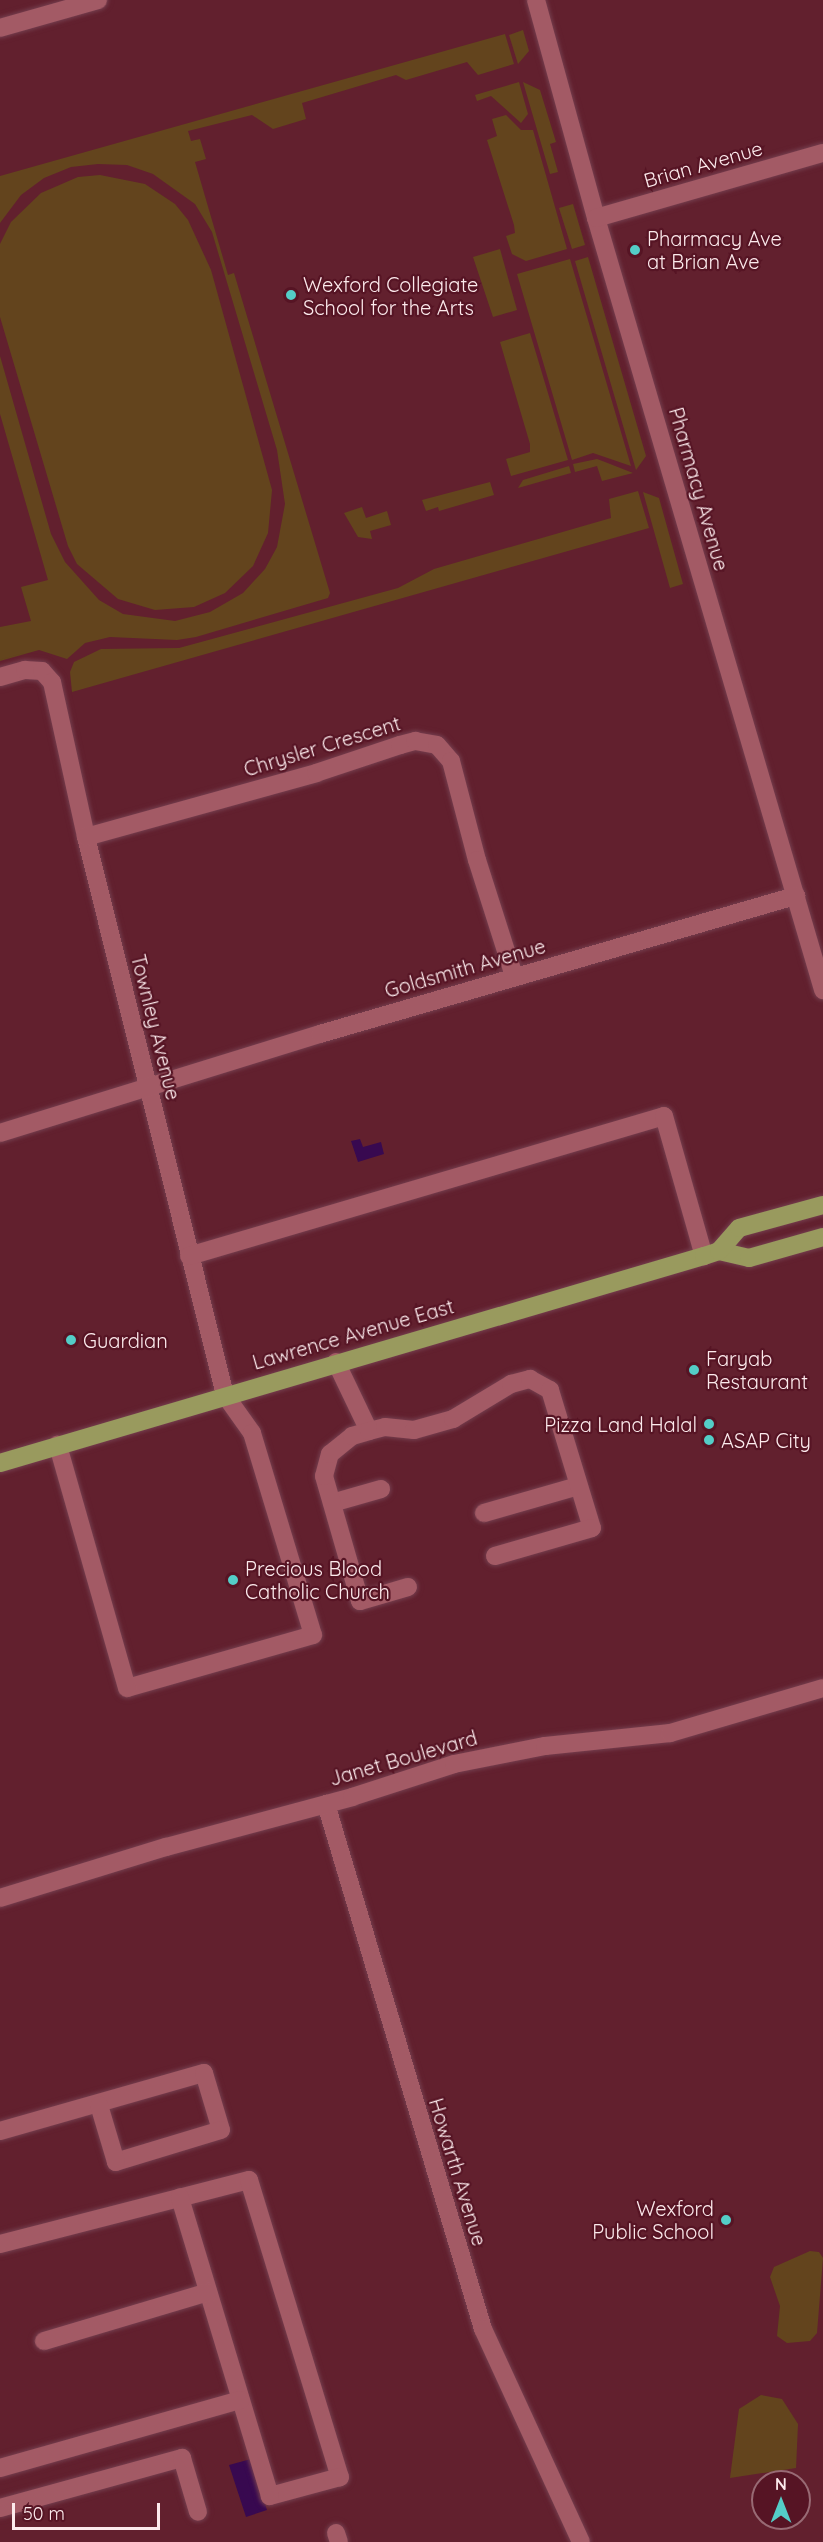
<!DOCTYPE html>
<style>
body{margin:0}
#map{position:relative;width:823px;height:2542px;overflow:hidden;background:#62202e;font-family:Quicksand,sans-serif}
div>[style]{position:absolute}
[style*='--x']{left:calc(var(--x)*1px);top:calc(var(--y)*1px);width:calc(var(--w)*1px);rotate:calc(var(--a)*1deg)}
.green>*{inset:0;background:#63441d}
.water>*{inset:0;background:#380950}
.roads{filter:drop-shadow(0 0 2px #743e4e) drop-shadow(0 0 2px #743e4e)}
.minor>*{height:18px;margin:-9px;padding:0 9px;transform-origin:9px;border-radius:9px;background:#a35a65}
.major>*{height:18px;margin:-9px;padding:0 9px;transform-origin:9px;border-radius:9px;background:#999a5e}
.dots>*{width:16px;height:16px;translate:-50% -50%;box-sizing:border-box;border:3px solid #561424;border-radius:50%}
span{translate:-50% -50%;white-space:nowrap;text-align:center;line-height:1.15;-webkit-text-stroke:4.5px #561424;paint-order:stroke}
.street-label{font-size:20px;color:#fceaec}
.poi-label{font-size:20px;color:#fceaec}
.left{translate:0 -50%;text-align:left}
.right{translate:-100% -50%;text-align:right}
.north{position:absolute;left:751px;top:2470px;width:60px;height:60px;box-sizing:border-box;background:#561424;border:2px solid #986a74;border-radius:50%;rotate:0deg;font-size:16px;font-weight:700;line-height:24px;text-align:center;color:#fceaec}
.north::after{content:'';display:block;margin:auto;width:21px;height:27px;background:#54cdc7;clip-path:polygon(50% 0,100% 100%,50% 72%,0 100%)}
.scale{position:absolute;left:12px;top:2503px;width:148px;height:27px;box-sizing:border-box;border:3px solid #fceaec;border-top:0;padding-left:8px;font-size:18px;line-height:21px;white-space:nowrap;color:#fceaec;-webkit-text-stroke:4px #561424;paint-order:stroke}
</style>
<div id="map">
<div class="green">
<i style="clip-path:polygon(523px 30px,529px 51px,518px 64px,509px 35px)"></i>
<i style="clip-path:polygon(505px 34px,514px 64px,478px 75px,467px 62px,406px 80px,396px 75px,302px 103px,306px 119px,273px 129px,252px 115px,188px 131px,191px 141px,200px 139px,206px 159px,195px 162px,228px 275px,234px 273px,330px 593px,328px 598px,196px 637px,177px 640px,110px 637px,85px 643px,67px 659px,39px 650px,0 661px,0 627px,31px 621px,21px 587px,48px 580px,0 414px,0 356px,51px 534px,65px 562px,99px 600px,123px 614px,175px 621px,210px 612px,243px 593px,265px 569px,277px 547px,285px 504px,277px 450px,212px 232px,195px 204px,153px 174px,127px 165px,98px 164px,71px 167px,44px 178px,21px 195px,0 223px,0 176px)"></i>
<i style="clip-path:polygon(519px 82px,528px 114px,521px 123px,491px 96px,477px 101px,475px 95px)"></i>
<i style="clip-path:polygon(523px 82px,540px 90px,556px 142px,550px 144px,558px 172px,550px 174px)"></i>
<i style="clip-path:polygon(506px 115px,521px 130px,533px 130px,567px 249px,526px 261px,512px 254px,506px 236px,515px 233px,514px 225px,487px 140px,497px 136px,492px 119px)"></i>
<i style="clip-path:polygon(100px 175px,145px 184px,175px 204px,188px 220px,211px 270px,272px 490px,268px 533px,253px 566px,225px 593px,194px 607px,155px 610px,118px 599px,77px 564px,68px 546px,0 317px,0 244px,11px 222px,41px 193px,78px 177px)"></i>
<i style="clip-path:polygon(573px 204px,585px 245px,572px 249px,559px 208px)"></i>
<i style="clip-path:polygon(500px 249px,517px 310px,493px 317px,473px 257px)"></i>
<i style="clip-path:polygon(588px 257px,646px 456px,636px 470px,575px 261px)"></i>
<i style="clip-path:polygon(570px 259px,631px 466px,593px 453px,572px 460px,517px 274px)"></i>
<i style="clip-path:polygon(530px 333px,568px 460px,511px 476px,506px 459px,530px 452px,530px 444px,500px 342px)"></i>
<i style="clip-path:polygon(597px 459px,605px 462px,633px 473px,602px 481px,597px 466px,575px 472px,573px 464px)"></i>
<i style="clip-path:polygon(569px 466px,571px 473px,518px 488px,523px 480px)"></i>
<i style="clip-path:polygon(490px 482px,494px 495px,439px 511px,438px 507px,426px 511px,422px 500px)"></i>
<i style="clip-path:polygon(638px 491px,649px 528px,72px 692px,70px 672px,74px 662px,101px 649px,179px 648px,398px 588px,434px 569px,611px 518px,609px 499px)"></i>
<i style="clip-path:polygon(643px 492px,659px 498px,683px 584px,670px 588px)"></i>
<i style="clip-path:polygon(362px 507px,366px 518px,387px 511px,391px 525px,370px 531px,372px 539px,358px 537px,344px 513px)"></i>
<i style="clip-path:polygon(810px 2251px,819px 2252px,823px 2258px,817px 2333px,810px 2341px,787px 2343px,777px 2336px,780px 2306px,770px 2277px,774px 2267px)"></i>
<i style="clip-path:polygon(761px 2395px,782px 2399px,798px 2424px,796px 2468px,730px 2478px,739px 2409px)"></i>
</div>
<div class="water">
<i style="clip-path:polygon(360px 1139px,363px 1147px,381px 1142px,384px 1154px,358px 1162px,351px 1141px)"></i>
<i style="clip-path:polygon(251px 2459px,267px 2510px,246px 2517px,229px 2465px)"></i>
</div>
<div class="roads">
<div class="minor">
<i style="--x:536;--y:0;--w:226;--a:74.6"></i>
<i style="--x:596;--y:218;--w:805;--a:73.61"></i>
<i style="--x:0;--y:28;--w:102;--a:-15.9"></i>
<i style="--x:596;--y:218;--w:236;--a:-16"></i>
<i style="--x:0;--y:677;--w:26;--a:-16"></i>
<i style="--x:25;--y:670;--w:17;--a:3"></i>
<i style="--x:42;--y:671;--w:15;--a:48"></i>
<i style="--x:52;--y:682;--w:159;--a:77.6"></i>
<i style="--x:86;--y:837;--w:575;--a:76.01"></i>
<i style="--x:225;--y:1395;--w:47;--a:54.6"></i>
<i style="--x:252;--y:1433;--w:211;--a:73.2"></i>
<i style="--x:313;--y:1635;--w:193;--a:164.1"></i>
<i style="--x:127;--y:1688;--w:253;--a:-105.9"></i>
<i style="--x:86;--y:837;--w:239;--a:-15.5"></i>
<i style="--x:316;--y:773;--w:89;--a:-18.4"></i>
<i style="--x:400;--y:745;--w:16;--a:-15"></i>
<i style="--x:415;--y:741;--w:22;--a:10"></i>
<i style="--x:437;--y:745;--w:21;--a:49"></i>
<i style="--x:451;--y:761;--w:102;--a:75.3"></i>
<i style="--x:477;--y:860;--w:122;--a:72.3"></i>
<i style="--x:0;--y:1133;--w:335;--a:-17.2"></i>
<i style="--x:320;--y:1034;--w:496;--a:-16.2"></i>
<i style="--x:189;--y:1256;--w:495;--a:-16.4"></i>
<i style="--x:664;--y:1116;--w:146;--a:74.1"></i>
<i style="--x:336;--y:1362;--w:76;--a:64.4"></i>
<i style="--x:332;--y:1503;--w:51;--a:-15.9"></i>
<i style="--x:484;--y:1513;--w:98;--a:-16"></i>
<i style="--x:408;--y:1587;--w:50;--a:163.7"></i>
<i style="--x:360;--y:1601;--w:130;--a:-106.1"></i>
<i style="--x:324;--y:1476;--w:23;--a:-75"></i>
<i style="--x:330;--y:1454;--w:28;--a:-39"></i>
<i style="--x:352;--y:1436;--w:18;--a:-16"></i>
<i style="--x:369;--y:1431;--w:16;--a:-14"></i>
<i style="--x:385;--y:1427;--w:29;--a:6"></i>
<i style="--x:414;--y:1430;--w:41;--a:-15.8"></i>
<i style="--x:453;--y:1419;--w:68;--a:-31.1"></i>
<i style="--x:511;--y:1384;--w:20;--a:-15"></i>
<i style="--x:530;--y:1379;--w:23;--a:29"></i>
<i style="--x:550;--y:1390;--w:144;--a:73.1"></i>
<i style="--x:592;--y:1528;--w:101;--a:163.9"></i>
<i style="--x:326;--y:1804;--w:548;--a:73.35"></i>
<i style="--x:483;--y:2329;--w:234;--a:65.3"></i>
<i style="--x:0;--y:1898;--w:174;--a:-17.1"></i>
<i style="--x:166;--y:1847;--w:193;--a:-15"></i>
<i style="--x:352;--y:1797;--w:107;--a:-17.9"></i>
<i style="--x:454;--y:1764;--w:93;--a:-11.2"></i>
<i style="--x:545;--y:1746;--w:126;--a:-5.9"></i>
<i style="--x:670;--y:1733;--w:159;--a:-16.4"></i>
<i style="--x:0;--y:2131;--w:212;--a:-15.9"></i>
<i style="--x:204;--y:2073;--w:59;--a:73.4"></i>
<i style="--x:221;--y:2130;--w:110;--a:163.1"></i>
<i style="--x:116;--y:2162;--w:59;--a:-106.6"></i>
<i style="--x:0;--y:2244;--w:257;--a:-14.4"></i>
<i style="--x:249;--y:2180;--w:311;--a:73"></i>
<i style="--x:340;--y:2477;--w:73;--a:164.8"></i>
<i style="--x:270;--y:2496;--w:312;--a:-106.8"></i>
<i style="--x:44;--y:2341;--w:171;--a:-16.6"></i>
<i style="--x:0;--y:2468;--w:250;--a:-15.8"></i>
<i style="--x:0;--y:2508;--w:189;--a:-15.4"></i>
<i style="--x:182;--y:2458;--w:56;--a:73.5"></i>
<i style="--x:336;--y:2533;--w:9;--a:72"></i>
</div>
<div class="major">
<i style="--x:719;--y:1251;--w:31;--a:13"></i>
<i style="--x:749;--y:1258;--w:77;--a:-15.8"></i>
<i style="--x:0;--y:1463;--w:734;--a:-16.39"></i>
<i style="--x:704;--y:1256;--w:16;--a:-18"></i>
<i style="--x:719;--y:1251;--w:30;--a:-49"></i>
<i style="--x:739;--y:1228;--w:87;--a:-15.3"></i>
</div>
</div>
<div class="dots">
<i style="left:635px;top:250px;background:#54cdc7"></i>
<i style="left:291px;top:295px;background:#54cdc7"></i>
<i style="left:71px;top:1340px;background:#54cdc7"></i>
<i style="left:694px;top:1370px;background:#54cdc7"></i>
<i style="left:709px;top:1424px;background:#54cdc7"></i>
<i style="left:709px;top:1440px;background:#54cdc7"></i>
<i style="left:233px;top:1580px;background:#54cdc7"></i>
<i style="left:726px;top:2220px;background:#54cdc7"></i>
</div>
<div class="street-label">
<span style="left:703px;top:164px;rotate:-16deg">Brian Avenue</span>
<span style="left:699px;top:489px;rotate:74deg">Pharmacy Avenue</span>
<span style="left:322px;top:746px;rotate:-17deg">Chrysler Crescent</span>
<span style="left:465px;top:968px;rotate:-16deg">Goldsmith Avenue</span>
<span style="left:156px;top:1027px;rotate:76deg">Townley Avenue</span>
<span style="left:353px;top:1334px;rotate:-16deg">Lawrence Avenue East</span>
<span style="left:403px;top:1758px;rotate:-16deg">Janet Boulevard</span>
<span style="left:458px;top:2172px;rotate:73deg">Howarth Avenue</span>
</div>
<div class="poi-label">
<span class="left" style="left:647px;top:250px">Pharmacy Ave<br>at Brian Ave</span>
<span class="left" style="left:303px;top:296px">Wexford Collegiate<br>School for the Arts</span>
<span class="left" style="left:83px;top:1340px">Guardian</span>
<span class="left" style="left:706px;top:1370px">Faryab<br>Restaurant</span>
<span class="right" style="left:697px;top:1424px">Pizza Land Halal</span>
<span class="left" style="left:721px;top:1440px">ASAP City</span>
<span class="left" style="left:245px;top:1580px">Precious Blood<br>Catholic Church</span>
<span class="right" style="left:714px;top:2220px">Wexford<br>Public School</span>
</div>
<div class="north">N</div>
<div class="scale">50 m</div>
</div>
